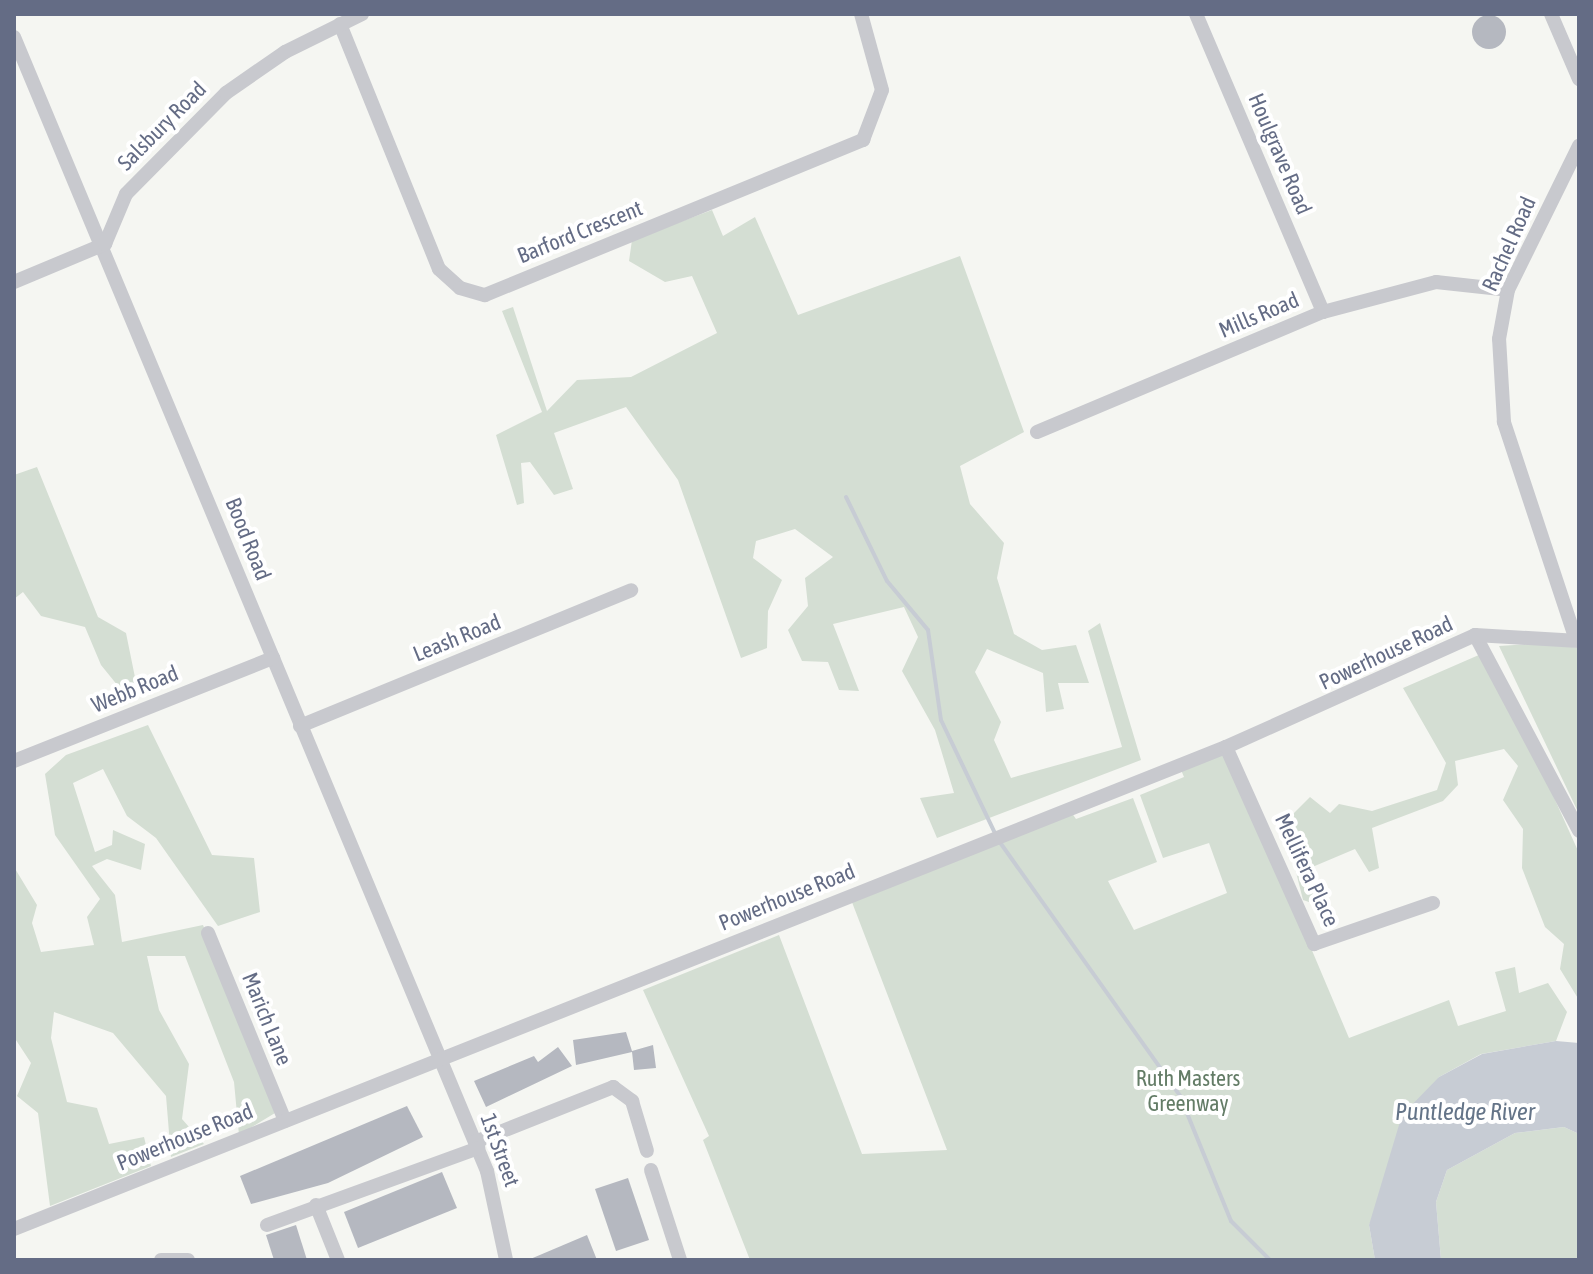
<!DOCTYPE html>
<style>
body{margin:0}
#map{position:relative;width:1593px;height:1274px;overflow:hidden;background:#f5f6f2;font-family:"Asap Condensed",sans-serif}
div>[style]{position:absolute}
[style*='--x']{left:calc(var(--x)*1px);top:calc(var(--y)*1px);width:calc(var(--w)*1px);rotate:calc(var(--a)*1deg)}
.green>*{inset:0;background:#d4ded3}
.water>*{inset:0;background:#c7ccd4}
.stream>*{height:4px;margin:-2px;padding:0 2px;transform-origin:2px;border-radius:2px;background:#c7ccd4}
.building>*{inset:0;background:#b5b8c0}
.round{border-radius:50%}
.minor>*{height:14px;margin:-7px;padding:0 7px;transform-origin:7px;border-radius:7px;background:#c8c9ce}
span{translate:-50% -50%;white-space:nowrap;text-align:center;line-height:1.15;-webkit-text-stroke:8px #fff;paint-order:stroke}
.street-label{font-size:22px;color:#646c85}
.park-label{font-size:22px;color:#637c66}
.water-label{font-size:24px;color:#647488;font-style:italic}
.frame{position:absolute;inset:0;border:16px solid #646c85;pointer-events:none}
</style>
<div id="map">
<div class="green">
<i style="clip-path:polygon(712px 210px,723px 236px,755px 217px,798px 315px,960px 256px,1024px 432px,960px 466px,970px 504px,1004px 543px,997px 578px,1014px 634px,1042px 650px,1076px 645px,1089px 683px,1058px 683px,1064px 709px,1046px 712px,1043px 673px,987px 649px,975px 672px,1001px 722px,994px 740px,1011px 778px,1122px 747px,1088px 631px,1100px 623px,1141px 760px,937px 838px,920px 798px,954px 793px,935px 730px,902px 671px,918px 637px,904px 607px,833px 624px,859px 691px,839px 690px,828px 662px,802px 661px,788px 630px,808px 606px,805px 578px,833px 557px,795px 529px,756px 541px,753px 558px,782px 580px,768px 611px,767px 648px,741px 658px,678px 480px,626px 407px,554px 433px,573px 489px,554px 495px,530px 462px,521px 463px,524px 503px,517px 505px,496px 435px,542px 412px,502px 311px,513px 307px,547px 411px,577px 380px,631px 377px,717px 333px,692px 276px,665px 282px,629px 261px,632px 240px)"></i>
<i style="clip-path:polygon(37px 467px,98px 617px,126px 633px,139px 697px,131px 702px,101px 665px,85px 627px,41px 616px,23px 592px,14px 599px,14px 475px)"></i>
<i style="clip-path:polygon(1543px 643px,1579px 648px,1579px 814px,1499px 646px)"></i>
<i style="clip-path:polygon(1488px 651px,1579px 853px,1579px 1000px,1560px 969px,1564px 944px,1545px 927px,1522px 868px,1523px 829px,1503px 800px,1518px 766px,1504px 749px,1455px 761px,1458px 785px,1443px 801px,1372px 828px,1379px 868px,1369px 872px,1355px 849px,1310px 868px,1318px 905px,1303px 900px,1288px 840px,1292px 815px,1310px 797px,1330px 813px,1339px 804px,1372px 811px,1437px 790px,1446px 763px,1403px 688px)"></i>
<i style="clip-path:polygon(148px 725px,212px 855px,254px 858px,260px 912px,218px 926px,156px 838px,127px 816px,103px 769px,73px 783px,95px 852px,112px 845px,113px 830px,145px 844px,141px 870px,107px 859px,92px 866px,115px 895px,122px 942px,203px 925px,275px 1113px,239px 1135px,234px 1082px,185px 956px,147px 956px,159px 1010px,189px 1064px,182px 1119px,204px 1144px,171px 1157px,166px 1096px,113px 1033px,54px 1012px,51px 1038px,67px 1102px,97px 1108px,109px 1144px,144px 1137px,151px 1166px,50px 1206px,38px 1113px,17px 1096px,31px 1063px,14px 1037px,14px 867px,37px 905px,32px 923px,41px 952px,94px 945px,87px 917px,100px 899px,55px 835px,45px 774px,66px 755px)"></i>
<i style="clip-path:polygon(1226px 747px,1349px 1038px,1449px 1000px,1458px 1026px,1506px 1011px,1495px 972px,1515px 967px,1519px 993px,1548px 983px,1567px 1012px,1556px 1041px,1481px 1054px,1439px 1077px,1369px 1225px,1375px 1260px,750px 1260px,703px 1140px,709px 1136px,643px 990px,779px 935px,862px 1154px,947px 1150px,850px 897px,1069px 809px,1076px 819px,1133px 798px,1157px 862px,1108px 881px,1134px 930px,1227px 893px,1209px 843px,1163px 858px,1140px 795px,1184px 777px,1179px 765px)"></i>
<i style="clip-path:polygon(1564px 1127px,1579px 1134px,1579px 1260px,1441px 1260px,1436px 1202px,1447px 1170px,1515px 1133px)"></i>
</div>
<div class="water">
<i style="clip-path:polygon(1556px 1041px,1579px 1043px,1579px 1134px,1564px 1127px,1515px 1133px,1447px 1170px,1436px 1202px,1441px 1260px,1375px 1260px,1369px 1225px,1402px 1115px,1439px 1077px,1482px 1054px)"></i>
</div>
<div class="stream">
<i style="--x:846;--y:497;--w:93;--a:64"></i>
<i style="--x:887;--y:581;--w:64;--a:50.1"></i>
<i style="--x:928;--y:630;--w:91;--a:81.8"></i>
<i style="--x:941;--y:720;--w:125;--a:64.5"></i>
<i style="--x:999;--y:841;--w:313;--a:54.6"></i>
<i style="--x:1180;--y:1096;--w:135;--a:67.8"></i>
<i style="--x:1231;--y:1221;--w:55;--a:45"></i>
</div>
<div class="building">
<i class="round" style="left:1472px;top:15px;width:34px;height:34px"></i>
<i style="clip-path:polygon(626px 1032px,632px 1051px,653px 1045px,656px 1068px,634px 1070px,632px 1052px,576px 1065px,573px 1040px)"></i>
<i style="clip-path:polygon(558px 1047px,572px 1066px,486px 1107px,474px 1081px,534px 1056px,538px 1062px)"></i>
<i style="clip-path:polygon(407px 1106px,423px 1137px,328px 1183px,251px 1204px,240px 1176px)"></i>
<i style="clip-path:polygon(442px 1172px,457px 1208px,358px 1248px,344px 1212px)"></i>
<i style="clip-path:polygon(628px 1178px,649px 1240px,616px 1251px,595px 1189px)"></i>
<i style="clip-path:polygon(296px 1225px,307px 1260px,274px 1260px,266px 1235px)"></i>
<i style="clip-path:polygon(587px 1235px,597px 1260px,528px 1260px)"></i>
</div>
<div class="minor">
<i style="--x:1196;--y:14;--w:324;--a:66.9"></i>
<i style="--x:1551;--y:14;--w:71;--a:66.7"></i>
<i style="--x:340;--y:24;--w:264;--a:68"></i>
<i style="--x:439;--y:269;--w:28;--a:42"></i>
<i style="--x:460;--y:288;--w:26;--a:16"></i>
<i style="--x:485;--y:295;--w:409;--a:-22.3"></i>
<i style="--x:863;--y:140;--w:53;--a:-69.2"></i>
<i style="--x:882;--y:90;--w:79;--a:-105.4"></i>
<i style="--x:14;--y:37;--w:1229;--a:67.36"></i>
<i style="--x:487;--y:1171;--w:91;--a:77.9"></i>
<i style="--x:14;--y:282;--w:99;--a:-22.7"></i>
<i style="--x:105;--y:244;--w:54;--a:-67.2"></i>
<i style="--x:126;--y:194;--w:142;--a:-45.3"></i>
<i style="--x:226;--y:93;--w:72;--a:-34.8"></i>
<i style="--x:285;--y:52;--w:86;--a:-26.3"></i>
<i style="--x:1037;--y:432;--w:310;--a:-22.8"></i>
<i style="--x:1323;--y:312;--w:117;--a:-14.9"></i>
<i style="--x:1436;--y:282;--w:72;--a:6.3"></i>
<i style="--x:1475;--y:635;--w:222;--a:62"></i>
<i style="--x:1576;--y:640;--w:230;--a:-108.3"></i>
<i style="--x:1504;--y:422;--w:83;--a:-93.4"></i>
<i style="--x:1499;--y:339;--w:50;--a:-79.6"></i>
<i style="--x:1508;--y:290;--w:161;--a:-63.8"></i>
<i style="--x:300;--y:726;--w:358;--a:-22.3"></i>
<i style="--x:1226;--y:747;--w:216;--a:65.9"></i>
<i style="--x:1314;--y:944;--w:126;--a:-19"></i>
<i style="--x:14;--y:761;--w:279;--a:-21.7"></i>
<i style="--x:208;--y:933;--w:203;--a:67.7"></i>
<i style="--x:475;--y:1142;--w:149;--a:-21.7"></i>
<i style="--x:613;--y:1087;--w:24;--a:36"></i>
<i style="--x:632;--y:1101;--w:52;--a:73.3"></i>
<i style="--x:651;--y:1170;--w:95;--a:72.1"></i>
<i style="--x:316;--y:1205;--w:59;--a:68.2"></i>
<i style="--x:267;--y:1225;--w:225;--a:-20"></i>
<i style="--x:14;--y:1229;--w:1304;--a:-21.69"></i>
<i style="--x:1226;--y:747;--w:273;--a:-24.2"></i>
<i style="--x:1475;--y:635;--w:104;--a:3.3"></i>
<i style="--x:161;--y:1260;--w:27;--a:0"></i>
</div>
<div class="street-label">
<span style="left:162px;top:126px;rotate:-45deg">Salsbury Road</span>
<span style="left:1280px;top:154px;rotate:67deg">Houlgrave Road</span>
<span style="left:580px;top:232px;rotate:-22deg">Barford Crescent</span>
<span style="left:1509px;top:244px;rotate:-66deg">Rachel Road</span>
<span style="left:1259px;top:315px;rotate:-23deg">Mills Road</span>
<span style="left:248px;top:539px;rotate:68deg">Bood Road</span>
<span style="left:457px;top:638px;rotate:-22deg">Leash Road</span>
<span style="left:1386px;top:653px;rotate:-25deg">Powerhouse Road</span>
<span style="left:135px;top:689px;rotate:-22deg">Webb Road</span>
<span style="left:1307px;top:870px;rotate:65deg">Mellifera Place</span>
<span style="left:787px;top:897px;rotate:-22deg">Powerhouse Road</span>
<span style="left:267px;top:1019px;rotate:68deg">Marich Lane</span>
<span style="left:185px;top:1137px;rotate:-22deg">Powerhouse Road</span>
<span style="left:500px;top:1150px;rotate:70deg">1st Street</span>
</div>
<div class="park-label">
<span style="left:1188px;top:1091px">Ruth Masters<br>Greenway</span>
</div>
<div class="water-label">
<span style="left:1465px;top:1112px">Puntledge River</span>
</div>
<div class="frame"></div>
</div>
